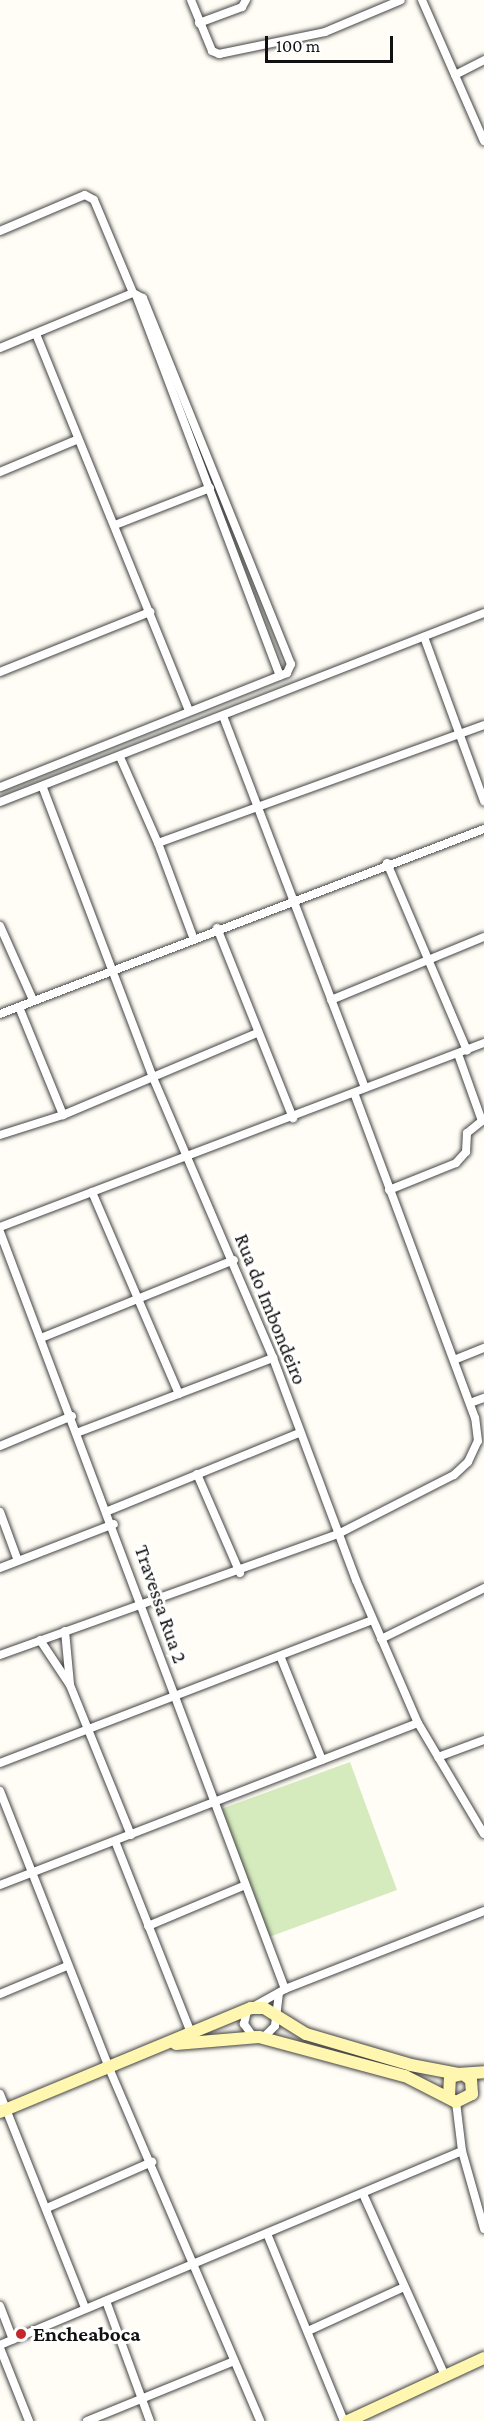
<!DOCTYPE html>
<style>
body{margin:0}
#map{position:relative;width:484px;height:2421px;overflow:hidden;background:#fffdf5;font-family:"Crimson Pro",serif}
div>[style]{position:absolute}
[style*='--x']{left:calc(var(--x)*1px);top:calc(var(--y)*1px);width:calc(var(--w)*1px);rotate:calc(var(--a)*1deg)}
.green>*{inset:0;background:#d5ebbd}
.roads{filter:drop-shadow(0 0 2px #444) drop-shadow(0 0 2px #444)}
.street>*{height:8px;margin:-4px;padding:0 4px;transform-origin:4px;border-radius:4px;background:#fff}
.secondary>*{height:12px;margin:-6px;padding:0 6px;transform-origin:6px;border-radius:6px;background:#fff6b0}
.dots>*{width:16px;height:16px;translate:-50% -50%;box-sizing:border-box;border:3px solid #fff;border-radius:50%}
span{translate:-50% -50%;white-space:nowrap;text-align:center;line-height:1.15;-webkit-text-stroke:6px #fff;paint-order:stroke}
.street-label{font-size:21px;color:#111}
.poi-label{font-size:21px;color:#111;font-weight:700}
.left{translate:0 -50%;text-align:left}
.scale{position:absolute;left:265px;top:36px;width:128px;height:27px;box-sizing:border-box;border:3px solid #111;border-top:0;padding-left:8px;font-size:18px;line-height:21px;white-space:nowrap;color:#111;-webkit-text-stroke:4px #fff;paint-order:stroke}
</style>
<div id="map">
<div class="green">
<i style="clip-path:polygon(350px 1762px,397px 1890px,269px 1937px,221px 1809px)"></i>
</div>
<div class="roads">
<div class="street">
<i style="--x:191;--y:0;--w:55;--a:67.6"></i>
<i style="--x:212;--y:51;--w:8;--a:23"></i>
<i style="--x:219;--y:54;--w:108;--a:-11.7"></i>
<i style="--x:325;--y:32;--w:82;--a:-22.8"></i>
<i style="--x:422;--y:0;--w:154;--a:66.3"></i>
<i style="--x:199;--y:23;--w:46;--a:-20.4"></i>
<i style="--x:242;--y:7;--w:8;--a:-60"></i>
<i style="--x:455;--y:75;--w:33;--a:-27"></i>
<i style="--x:0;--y:231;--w:92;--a:-23"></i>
<i style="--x:85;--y:195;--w:10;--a:29"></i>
<i style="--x:94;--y:200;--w:101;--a:67.2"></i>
<i style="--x:136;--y:295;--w:407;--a:69.3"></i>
<i style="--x:36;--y:334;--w:407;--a:67.9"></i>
<i style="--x:0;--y:348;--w:144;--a:-22.5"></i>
<i style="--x:133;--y:293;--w:11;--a:27"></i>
<i style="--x:143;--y:298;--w:395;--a:68"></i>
<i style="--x:291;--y:664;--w:10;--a:114"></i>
<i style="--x:287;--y:673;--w:309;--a:158.3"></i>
<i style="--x:0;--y:472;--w:82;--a:-22.8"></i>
<i style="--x:115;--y:525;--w:102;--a:-21.3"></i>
<i style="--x:424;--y:637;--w:175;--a:69.9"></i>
<i style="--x:0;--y:672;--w:162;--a:-21.8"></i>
<i style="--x:223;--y:716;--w:398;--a:69.1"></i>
<i style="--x:120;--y:757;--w:94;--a:66.2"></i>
<i style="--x:43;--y:788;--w:312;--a:69.2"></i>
<i style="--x:154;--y:1080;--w:302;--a:66.8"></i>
<i style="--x:273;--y:1358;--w:237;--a:69.5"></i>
<i style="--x:356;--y:1580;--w:156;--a:66.6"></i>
<i style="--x:418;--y:1723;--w:129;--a:59.3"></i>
<i style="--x:0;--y:802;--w:520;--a:-21.33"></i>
<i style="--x:387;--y:863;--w:204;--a:66.9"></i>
<i style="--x:0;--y:926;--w:81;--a:66"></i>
<i style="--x:217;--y:928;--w:205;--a:68.2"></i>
<i style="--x:193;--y:937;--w:100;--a:-110.4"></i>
<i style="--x:158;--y:843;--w:347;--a:-19.9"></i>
<i style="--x:331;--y:1000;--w:165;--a:-22.4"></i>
<i style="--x:19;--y:1007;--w:117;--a:67.8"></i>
<i style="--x:63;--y:1115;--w:211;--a:-22.9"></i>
<i style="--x:0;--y:1014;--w:518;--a:-20.92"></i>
<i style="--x:0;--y:1135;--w:66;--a:-17.6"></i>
<i style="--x:389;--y:1190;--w:72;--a:-21.9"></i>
<i style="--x:456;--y:1163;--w:15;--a:-48"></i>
<i style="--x:466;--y:1152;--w:19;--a:-87"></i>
<i style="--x:467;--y:1133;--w:19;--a:-39"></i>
<i style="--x:482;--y:1121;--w:71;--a:-109.7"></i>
<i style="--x:92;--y:1192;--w:220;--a:66.7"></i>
<i style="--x:0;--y:1227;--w:518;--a:-20.82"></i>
<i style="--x:0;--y:1232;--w:809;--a:69.37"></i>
<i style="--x:41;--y:1338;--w:208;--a:-22"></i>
<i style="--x:454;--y:1360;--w:32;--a:-22"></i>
<i style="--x:470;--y:1403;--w:15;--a:-20"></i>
<i style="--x:79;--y:1432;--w:208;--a:-20.9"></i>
<i style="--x:0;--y:1446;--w:78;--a:-22.6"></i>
<i style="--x:197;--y:1474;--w:108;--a:66.5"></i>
<i style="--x:108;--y:1511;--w:206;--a:-22.2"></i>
<i style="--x:0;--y:1512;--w:52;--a:69.8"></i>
<i style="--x:0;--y:1568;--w:122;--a:-21.1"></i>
<i style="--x:65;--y:1631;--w:53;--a:84.6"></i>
<i style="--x:381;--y:1639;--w:115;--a:-26.3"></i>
<i style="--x:40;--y:1640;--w:54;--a:56.3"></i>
<i style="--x:70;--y:1685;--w:162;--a:67.9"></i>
<i style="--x:0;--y:1655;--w:359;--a:-19.7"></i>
<i style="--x:338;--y:1534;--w:130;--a:-27"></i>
<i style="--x:454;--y:1475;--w:19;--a:-43"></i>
<i style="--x:468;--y:1462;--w:23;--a:-65"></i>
<i style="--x:478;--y:1441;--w:23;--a:-97"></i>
<i style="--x:475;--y:1418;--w:347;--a:-110.4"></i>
<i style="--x:281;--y:1658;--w:110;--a:68.1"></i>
<i style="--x:438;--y:1757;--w:49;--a:-20.3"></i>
<i style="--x:0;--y:1763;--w:399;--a:-21"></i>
<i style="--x:0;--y:1791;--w:298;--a:68.5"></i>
<i style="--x:109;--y:2068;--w:384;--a:66.8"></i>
<i style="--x:115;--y:1841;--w:206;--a:68.4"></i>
<i style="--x:0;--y:1885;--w:448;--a:-21.2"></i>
<i style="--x:148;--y:1926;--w:103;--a:-22.8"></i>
<i style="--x:279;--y:1993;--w:33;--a:97"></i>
<i style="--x:275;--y:2026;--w:14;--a:135"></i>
<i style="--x:265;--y:2036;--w:13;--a:-176"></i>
<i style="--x:252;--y:2035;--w:14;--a:-126"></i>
<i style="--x:244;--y:2024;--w:13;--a:-77"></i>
<i style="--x:247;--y:2011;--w:5;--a:-37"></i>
<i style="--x:251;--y:2008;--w:39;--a:-29"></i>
<i style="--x:285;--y:1989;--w:214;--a:-21.4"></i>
<i style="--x:0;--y:1994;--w:73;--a:-22.7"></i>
<i style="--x:0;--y:2094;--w:230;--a:68.3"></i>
<i style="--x:456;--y:2102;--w:49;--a:83"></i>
<i style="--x:462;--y:2151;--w:81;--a:74.2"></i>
<i style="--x:363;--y:2194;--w:200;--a:65.7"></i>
<i style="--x:47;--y:2208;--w:115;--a:-23.7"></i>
<i style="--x:268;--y:2236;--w:200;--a:67.7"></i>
<i style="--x:106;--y:2301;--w:128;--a:69.9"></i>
<i style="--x:0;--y:2306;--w:36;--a:69"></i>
<i style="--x:308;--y:2331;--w:106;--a:-24.6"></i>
<i style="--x:0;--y:2345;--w:501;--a:-22.78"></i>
<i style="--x:0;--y:2348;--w:79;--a:68.3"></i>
<i style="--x:87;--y:2421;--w:159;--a:-22.2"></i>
</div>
<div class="secondary">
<i style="--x:176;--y:2044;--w:83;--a:-4.8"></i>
<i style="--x:259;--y:2037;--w:151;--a:15"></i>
<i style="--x:405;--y:2076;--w:57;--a:27"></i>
<i style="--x:456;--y:2102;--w:18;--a:-27"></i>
<i style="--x:472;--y:2094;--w:14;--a:-94"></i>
<i style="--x:471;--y:2080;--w:10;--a:-143"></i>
<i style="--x:463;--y:2074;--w:13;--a:167"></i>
<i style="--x:450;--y:2077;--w:20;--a:93"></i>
<i style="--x:0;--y:2112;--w:272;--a:-22.5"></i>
<i style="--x:251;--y:2008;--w:13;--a:0"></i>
<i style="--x:264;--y:2008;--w:49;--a:31.8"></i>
<i style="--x:306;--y:2034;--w:109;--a:16.4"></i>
<i style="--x:411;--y:2065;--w:48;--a:10.8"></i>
<i style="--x:458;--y:2074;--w:26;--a:-4"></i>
<i style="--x:348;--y:2421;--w:150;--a:-24.9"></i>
</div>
</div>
<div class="dots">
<i style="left:21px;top:2334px;background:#c4262e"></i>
</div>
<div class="street-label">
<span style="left:271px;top:1309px;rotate:68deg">Rua do Imbondeiro</span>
<span style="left:161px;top:1604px;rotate:71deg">Travessa Rua 2</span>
</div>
<div class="poi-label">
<span class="left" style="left:33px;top:2334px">Encheaboca</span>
</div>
<div class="scale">100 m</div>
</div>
